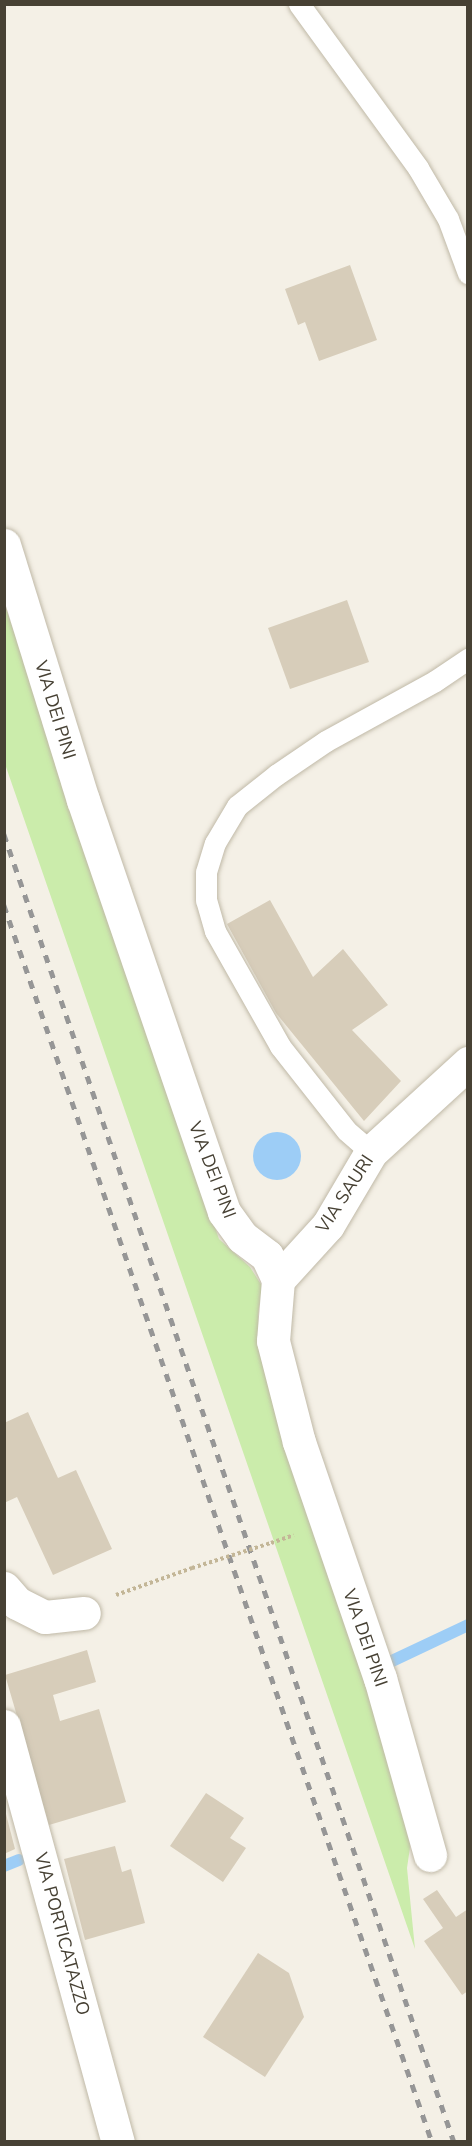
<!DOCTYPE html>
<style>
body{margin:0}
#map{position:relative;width:472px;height:2146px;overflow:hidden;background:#f4f0e6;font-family:"Nunito Sans",sans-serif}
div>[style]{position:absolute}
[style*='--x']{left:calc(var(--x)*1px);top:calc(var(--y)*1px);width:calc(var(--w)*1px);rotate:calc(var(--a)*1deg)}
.green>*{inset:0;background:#cbecab}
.water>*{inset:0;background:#9dcdf6}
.round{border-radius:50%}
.stream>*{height:12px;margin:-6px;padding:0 6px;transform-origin:6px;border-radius:6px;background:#9dcdf6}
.building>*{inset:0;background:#d7cdba}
.path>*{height:4px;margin-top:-2px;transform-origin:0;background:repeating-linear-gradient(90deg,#c3b697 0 3px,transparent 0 6px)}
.roads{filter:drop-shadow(0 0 2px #c0b9a7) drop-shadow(0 0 2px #c0b9a7)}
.service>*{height:21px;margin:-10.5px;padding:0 10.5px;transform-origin:10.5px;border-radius:10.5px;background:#fff}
.minor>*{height:33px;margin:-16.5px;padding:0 16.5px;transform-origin:16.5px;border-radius:16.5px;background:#fff}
.rail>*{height:4.5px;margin-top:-2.25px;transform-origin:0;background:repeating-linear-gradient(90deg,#969696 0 8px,transparent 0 16px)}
.path-bridge>*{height:4px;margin-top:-2px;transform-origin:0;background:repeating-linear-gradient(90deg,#c3b697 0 3px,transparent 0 6px)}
span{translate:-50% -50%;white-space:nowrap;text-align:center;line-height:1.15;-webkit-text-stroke:5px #fff;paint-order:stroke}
.street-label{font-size:18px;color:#474134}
.frame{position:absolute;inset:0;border:6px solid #474134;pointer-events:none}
</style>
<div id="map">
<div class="green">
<i style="clip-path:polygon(4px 602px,219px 1239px,250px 1267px,262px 1286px,258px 1316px,270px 1392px,413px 1827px,407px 1868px,415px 1949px,5px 764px)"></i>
</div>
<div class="water">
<i class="round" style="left:253px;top:1132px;width:48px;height:48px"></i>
</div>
<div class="stream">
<i style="--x:392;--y:1661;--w:84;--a:-25.3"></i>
<i style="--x:4;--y:1866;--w:16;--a:-22"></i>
</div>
<div class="building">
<i style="clip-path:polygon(350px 265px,377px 340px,319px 361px,305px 322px,298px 325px,285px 289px)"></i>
<i style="clip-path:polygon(347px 600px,369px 662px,290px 689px,268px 628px)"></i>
<i style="clip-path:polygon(270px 900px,313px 977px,343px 949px,388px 1005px,352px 1030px,401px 1081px,364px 1121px,276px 1013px,227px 924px)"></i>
<i style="clip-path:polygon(28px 1412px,58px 1478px,76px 1470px,112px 1549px,53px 1575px,17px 1497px,4px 1503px,4px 1423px)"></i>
<i style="clip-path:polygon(87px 1650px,96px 1682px,53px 1695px,60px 1721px,99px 1709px,126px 1802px,49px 1825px,5px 1675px)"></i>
<i style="clip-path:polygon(206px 1793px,244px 1818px,230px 1838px,246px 1848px,223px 1882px,170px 1846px)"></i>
<i style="clip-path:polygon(4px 1806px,15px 1849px,4px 1854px)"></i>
<i style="clip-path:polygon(115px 1846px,122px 1872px,131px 1869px,145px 1923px,85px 1940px,64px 1859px)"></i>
<i style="clip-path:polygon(437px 1890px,456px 1917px,468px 1909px,468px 1991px,462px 1995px,424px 1941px,443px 1928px,423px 1899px)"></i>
<i style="clip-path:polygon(258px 1953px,289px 1973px,304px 2017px,265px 2077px,203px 2037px)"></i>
</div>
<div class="path">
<i style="--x:271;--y:1543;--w:24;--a:-19"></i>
<i style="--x:116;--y:1595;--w:81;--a:-19.6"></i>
</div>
<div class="roads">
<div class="service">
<i style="--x:299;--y:4;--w:203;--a:54"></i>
<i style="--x:418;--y:168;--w:59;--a:59.5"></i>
<i style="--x:448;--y:219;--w:58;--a:69.7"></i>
<i style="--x:371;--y:1152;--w:33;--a:-139"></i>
<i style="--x:346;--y:1130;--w:107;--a:-128.2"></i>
<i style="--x:280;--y:1046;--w:132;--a:-119.5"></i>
<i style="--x:215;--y:931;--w:32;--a:-106"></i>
<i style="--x:206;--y:900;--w:28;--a:-90"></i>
<i style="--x:206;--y:872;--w:30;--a:-73"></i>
<i style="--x:215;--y:843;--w:43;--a:-59.3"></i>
<i style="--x:237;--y:806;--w:50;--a:-38.5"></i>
<i style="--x:276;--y:775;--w:60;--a:-34.2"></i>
<i style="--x:326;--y:741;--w:124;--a:-28.8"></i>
<i style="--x:435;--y:681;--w:40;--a:-34"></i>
</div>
<div class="minor">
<i style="--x:4;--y:545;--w:267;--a:72.8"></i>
<i style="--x:83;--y:800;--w:435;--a:71.1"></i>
<i style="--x:224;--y:1212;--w:31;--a:54"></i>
<i style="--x:242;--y:1237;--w:31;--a:37"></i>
<i style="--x:267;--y:1256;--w:26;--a:65"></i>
<i style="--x:278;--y:1280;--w:61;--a:94.7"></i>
<i style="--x:273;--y:1341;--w:104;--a:75.6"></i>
<i style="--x:299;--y:1442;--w:250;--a:71.1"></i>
<i style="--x:380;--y:1678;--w:184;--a:74.2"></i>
<i style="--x:278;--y:1280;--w:74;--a:-47.7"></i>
<i style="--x:328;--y:1225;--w:85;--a:-59.5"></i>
<i style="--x:371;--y:1152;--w:132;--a:-42.5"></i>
<i style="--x:4;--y:1588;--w:20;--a:49"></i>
<i style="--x:17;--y:1603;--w:31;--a:27"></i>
<i style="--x:45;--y:1617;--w:39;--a:-6"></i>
<i style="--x:4;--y:1726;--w:431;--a:74.7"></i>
</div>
</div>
<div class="rail">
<i style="--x:4;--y:834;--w:1383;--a:71.01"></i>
<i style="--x:4;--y:905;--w:1309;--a:70.91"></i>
</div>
<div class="path-bridge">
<i style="--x:192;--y:1568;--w:83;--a:-17.6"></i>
</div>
<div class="street-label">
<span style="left:55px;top:710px;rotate:73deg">VIA DEI PINI</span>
<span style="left:212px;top:1170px;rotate:69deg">VIA DEI PINI</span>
<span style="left:345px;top:1194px;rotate:-57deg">VIA SAURI</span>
<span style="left:365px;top:1638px;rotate:71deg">VIA DEI PINI</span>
<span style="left:62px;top:1934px;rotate:75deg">VIA PORTICATAZZO</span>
</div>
<div class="frame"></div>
</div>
